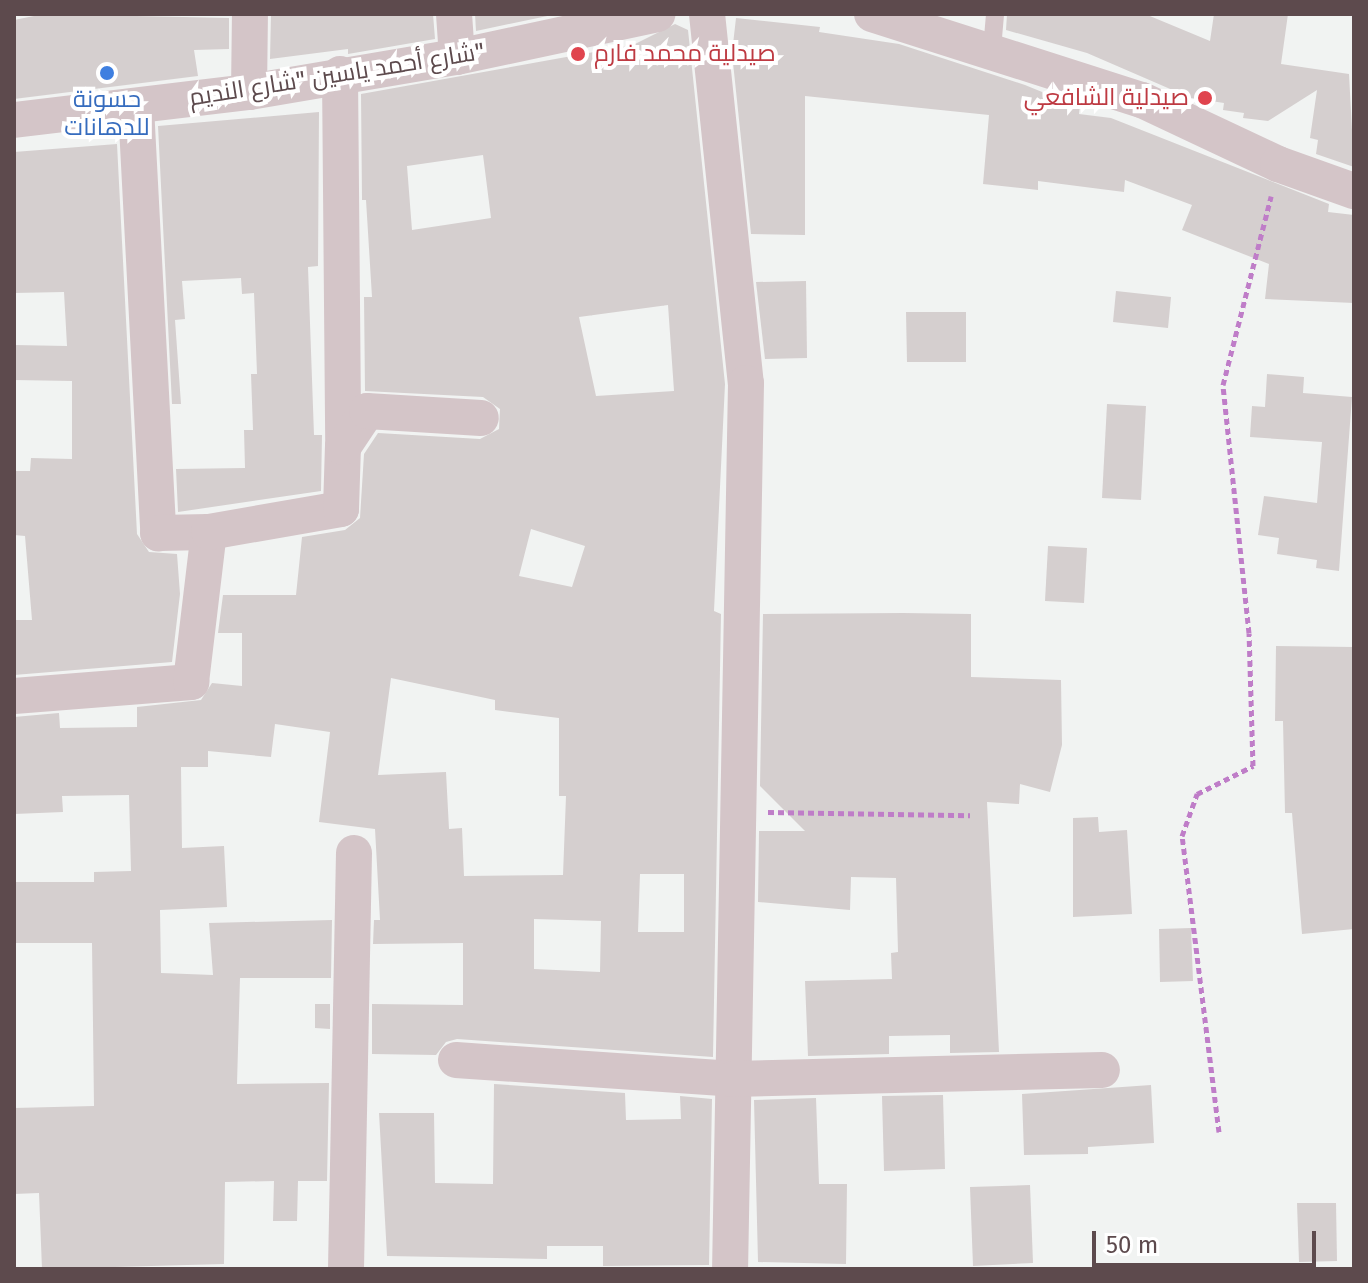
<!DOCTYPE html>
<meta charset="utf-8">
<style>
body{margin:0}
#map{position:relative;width:1368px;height:1283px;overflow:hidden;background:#f1f3f2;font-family:"Fira Sans",Cairo,sans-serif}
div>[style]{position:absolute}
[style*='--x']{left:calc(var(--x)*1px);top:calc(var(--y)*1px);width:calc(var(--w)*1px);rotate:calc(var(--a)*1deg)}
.building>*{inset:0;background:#d5cfcf}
.path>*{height:5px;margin-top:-2.5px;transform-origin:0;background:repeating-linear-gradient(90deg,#bf7dc8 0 6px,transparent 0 10px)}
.lane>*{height:18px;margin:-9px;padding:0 9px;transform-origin:9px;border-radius:9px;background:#d4c5c8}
.street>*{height:36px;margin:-18px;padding:0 18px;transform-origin:18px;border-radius:18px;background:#d4c5c8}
.dots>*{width:22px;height:22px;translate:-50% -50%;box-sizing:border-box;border:4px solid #fff;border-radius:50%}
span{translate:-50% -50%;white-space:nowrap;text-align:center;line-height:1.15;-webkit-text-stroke:8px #fff;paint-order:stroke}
.health-label{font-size:24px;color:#be3a42}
.left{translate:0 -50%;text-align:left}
.right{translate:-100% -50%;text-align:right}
.street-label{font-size:24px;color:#5d4a4d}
.shop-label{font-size:24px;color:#366cbe}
.frame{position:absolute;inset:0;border:16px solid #5d4a4d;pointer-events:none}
.scale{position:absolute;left:1092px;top:1231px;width:224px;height:36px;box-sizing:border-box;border:4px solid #5d4a4d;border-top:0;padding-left:10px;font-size:24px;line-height:28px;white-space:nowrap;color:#5d4a4d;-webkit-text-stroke:6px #fff;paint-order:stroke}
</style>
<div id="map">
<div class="building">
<i style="clip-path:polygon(44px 14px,229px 18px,229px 49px,194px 50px,198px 76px,14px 99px,14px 20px)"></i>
<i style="clip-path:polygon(271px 14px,433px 14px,435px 39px,348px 54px,348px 49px,270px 59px)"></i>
<i style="clip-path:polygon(475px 14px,557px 14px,476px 31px)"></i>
<i style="clip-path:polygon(1007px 14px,1145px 14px,1210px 41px,1214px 14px,1288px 14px,1281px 64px,1349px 74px,1354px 167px,1316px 154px,1318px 140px,1310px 138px,1317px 90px,1268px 121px,1243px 118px,1244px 113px,1223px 110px,1224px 103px,1191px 98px,1087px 53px,1006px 30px)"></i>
<i style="clip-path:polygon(736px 18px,820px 27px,819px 32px,899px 44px,1025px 85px,1047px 94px,1047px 100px,1080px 105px,1079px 114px,1111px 118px,1329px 204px,1328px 212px,1354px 215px,1354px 303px,1265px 299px,1269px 264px,1182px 230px,1192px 205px,1125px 180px,1124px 192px,1038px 181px,1038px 190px,983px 184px,989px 115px,805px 96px,805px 235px,751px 234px,732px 53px)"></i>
<i style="clip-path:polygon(evenodd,675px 24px,688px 30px,725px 384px,714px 611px,721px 614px,713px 1057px,457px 1039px,446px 1042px,436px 1055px,372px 1054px,372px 1004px,463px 1005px,463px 943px,373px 944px,374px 920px,380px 920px,375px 829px,319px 822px,330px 732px,275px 724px,271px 757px,208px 751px,208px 767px,181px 767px,182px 848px,224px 846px,227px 907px,160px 910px,161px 973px,213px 975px,209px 923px,332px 920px,331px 978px,240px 978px,237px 1084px,329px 1083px,327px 1181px,298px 1181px,297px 1221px,273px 1221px,274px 1181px,225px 1182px,224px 1264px,42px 1269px,39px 1193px,14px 1194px,14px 1108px,94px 1106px,92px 943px,14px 943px,14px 882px,94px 882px,94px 872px,131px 871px,129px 795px,62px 796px,63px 812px,14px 814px,14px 717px,59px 713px,60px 728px,137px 727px,137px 707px,201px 700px,212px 683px,242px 686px,242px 633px,218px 633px,223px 595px,296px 595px,302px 537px,345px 530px,360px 518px,364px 454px,378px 433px,480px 439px,499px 429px,500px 409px,483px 397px,365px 391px,364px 297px,372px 297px,366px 200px,362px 200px,361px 94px,633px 45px,675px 24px,483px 155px,491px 218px,412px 230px,407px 166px,483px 155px,675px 24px,668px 305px,674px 391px,596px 396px,579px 317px,668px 305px,675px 24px,531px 529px,585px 546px,572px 587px,519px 576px,531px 529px,675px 24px,391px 678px,495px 700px,495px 710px,559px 718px,559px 796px,566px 796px,563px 875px,464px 876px,462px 828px,449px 829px,446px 772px,378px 775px,391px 678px,675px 24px,640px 874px,684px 874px,684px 932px,638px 932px,640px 874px,675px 24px,534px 919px,601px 921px,600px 972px,534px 969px,534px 919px)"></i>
<i style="clip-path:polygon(319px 112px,318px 266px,308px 267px,314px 435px,322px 435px,321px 491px,178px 512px,176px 469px,245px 468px,244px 430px,253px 430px,251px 374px,257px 374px,254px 293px,242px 294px,241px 278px,182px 281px,185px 319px,175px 320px,181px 404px,172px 404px,158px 126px)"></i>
<i style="clip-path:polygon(117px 144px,137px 534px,149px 552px,177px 554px,180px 594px,172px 662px,14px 675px,14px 620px,32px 620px,25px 536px,14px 535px,14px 471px,30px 471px,31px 458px,72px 459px,72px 381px,14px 380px,14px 345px,67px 346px,64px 292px,14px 293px,14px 152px)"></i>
<i style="clip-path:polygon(806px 281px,807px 358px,765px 359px,756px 282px)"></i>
<i style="clip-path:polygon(1116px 291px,1171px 297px,1168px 328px,1113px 322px)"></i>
<i style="clip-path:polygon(906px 312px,966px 312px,966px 362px,907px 362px)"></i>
<i style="clip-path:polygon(1267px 374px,1304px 377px,1303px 393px,1352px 397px,1339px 571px,1316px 568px,1317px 560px,1277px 554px,1279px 538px,1258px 535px,1264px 496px,1317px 503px,1322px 442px,1250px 437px,1252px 406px,1265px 407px)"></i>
<i style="clip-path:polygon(1107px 404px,1146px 406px,1141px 500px,1102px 498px)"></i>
<i style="clip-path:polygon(1048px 546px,1087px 548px,1084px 603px,1045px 601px)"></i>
<i style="clip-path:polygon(903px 613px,971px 614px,971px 677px,1061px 680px,1062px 745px,1050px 792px,1020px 784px,1019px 804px,987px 802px,999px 1052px,950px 1053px,950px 1035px,889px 1036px,889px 1054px,808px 1056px,805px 981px,892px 979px,891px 953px,898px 952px,896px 878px,851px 877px,850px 910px,758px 902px,759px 831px,805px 831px,760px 786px,763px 614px)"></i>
<i style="clip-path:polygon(1276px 646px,1354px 647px,1354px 929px,1302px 934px,1292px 813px,1285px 813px,1283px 721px,1275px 721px)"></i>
<i style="clip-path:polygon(1098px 817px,1099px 832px,1127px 830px,1132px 914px,1073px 917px,1073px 818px)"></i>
<i style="clip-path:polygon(1191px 928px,1193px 981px,1160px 982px,1159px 929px)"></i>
<i style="clip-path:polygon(315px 1004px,330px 1004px,330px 1029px,315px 1028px)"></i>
<i style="clip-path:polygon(494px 1084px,625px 1093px,626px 1120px,681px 1119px,680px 1096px,712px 1099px,709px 1265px,603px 1266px,603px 1246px,547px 1246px,547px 1259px,387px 1256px,379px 1113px,434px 1113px,435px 1183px,493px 1184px)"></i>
<i style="clip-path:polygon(1151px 1085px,1154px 1143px,1088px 1147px,1088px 1154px,1024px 1155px,1022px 1094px)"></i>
<i style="clip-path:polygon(943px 1095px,945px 1169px,884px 1171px,882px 1096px)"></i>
<i style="clip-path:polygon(816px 1098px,819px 1184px,847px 1184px,846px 1264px,758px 1262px,754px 1100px)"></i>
<i style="clip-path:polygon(1030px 1185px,1033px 1263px,973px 1266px,970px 1187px)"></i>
<i style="clip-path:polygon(1297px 1203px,1336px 1203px,1337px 1261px,1299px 1262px)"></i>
</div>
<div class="path">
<i style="--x:768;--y:812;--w:202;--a:0.9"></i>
<i style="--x:1219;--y:1132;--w:298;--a:-97.1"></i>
<i style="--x:1182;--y:836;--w:45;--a:-70.3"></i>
<i style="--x:1197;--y:794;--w:63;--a:-26.6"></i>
<i style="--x:1253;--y:766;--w:133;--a:-91.7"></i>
<i style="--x:1249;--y:633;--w:249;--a:-96"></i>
<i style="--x:1223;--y:385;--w:195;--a:-75.7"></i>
</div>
<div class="lane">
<i style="--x:992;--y:49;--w:35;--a:-85"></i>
</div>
<div class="street">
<i style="--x:454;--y:14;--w:43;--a:86"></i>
<i style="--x:707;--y:14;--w:371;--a:84"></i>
<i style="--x:746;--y:383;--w:886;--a:91.03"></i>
<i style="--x:872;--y:14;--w:283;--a:17.7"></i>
<i style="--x:1142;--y:100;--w:150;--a:25.2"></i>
<i style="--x:1278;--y:164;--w:81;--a:19.6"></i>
<i style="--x:340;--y:74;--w:370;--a:89.5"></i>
<i style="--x:249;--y:92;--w:78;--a:-89.3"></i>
<i style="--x:136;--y:107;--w:427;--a:87"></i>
<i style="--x:158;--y:533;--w:51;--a:-1.1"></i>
<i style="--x:14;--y:120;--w:237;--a:-6.8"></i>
<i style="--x:249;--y:92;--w:211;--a:-9.6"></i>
<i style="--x:457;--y:57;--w:205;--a:-12.1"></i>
<i style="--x:14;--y:696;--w:178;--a:-4.5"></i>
<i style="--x:191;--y:682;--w:151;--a:-83.2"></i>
<i style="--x:209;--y:532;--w:134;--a:-9.9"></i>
<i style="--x:341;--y:509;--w:62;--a:-88.2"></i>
<i style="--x:343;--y:447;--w:43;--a:-56.3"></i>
<i style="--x:367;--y:411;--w:114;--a:3.5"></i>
<i style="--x:456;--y:1060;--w:278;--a:3.9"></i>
<i style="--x:733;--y:1079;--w:369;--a:-1.4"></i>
<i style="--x:346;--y:1269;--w:416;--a:-88.9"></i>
</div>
<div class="dots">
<i style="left:578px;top:54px;background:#e0444e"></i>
<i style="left:107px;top:73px;background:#3f7fe0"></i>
<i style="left:1205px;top:98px;background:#e0444e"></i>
</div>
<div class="health-label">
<span class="left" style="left:594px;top:54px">صيدلية محمد فارم</span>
<span class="right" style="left:1189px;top:98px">صيدلية الشافعي</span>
</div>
<div class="street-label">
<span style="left:337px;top:75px;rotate:-9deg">شارع أحمد ياسين "شارع النديم"</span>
</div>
<div class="shop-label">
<span style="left:107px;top:114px">حسونة<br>للدهانات</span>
</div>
<div class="frame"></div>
<div class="scale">50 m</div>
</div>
